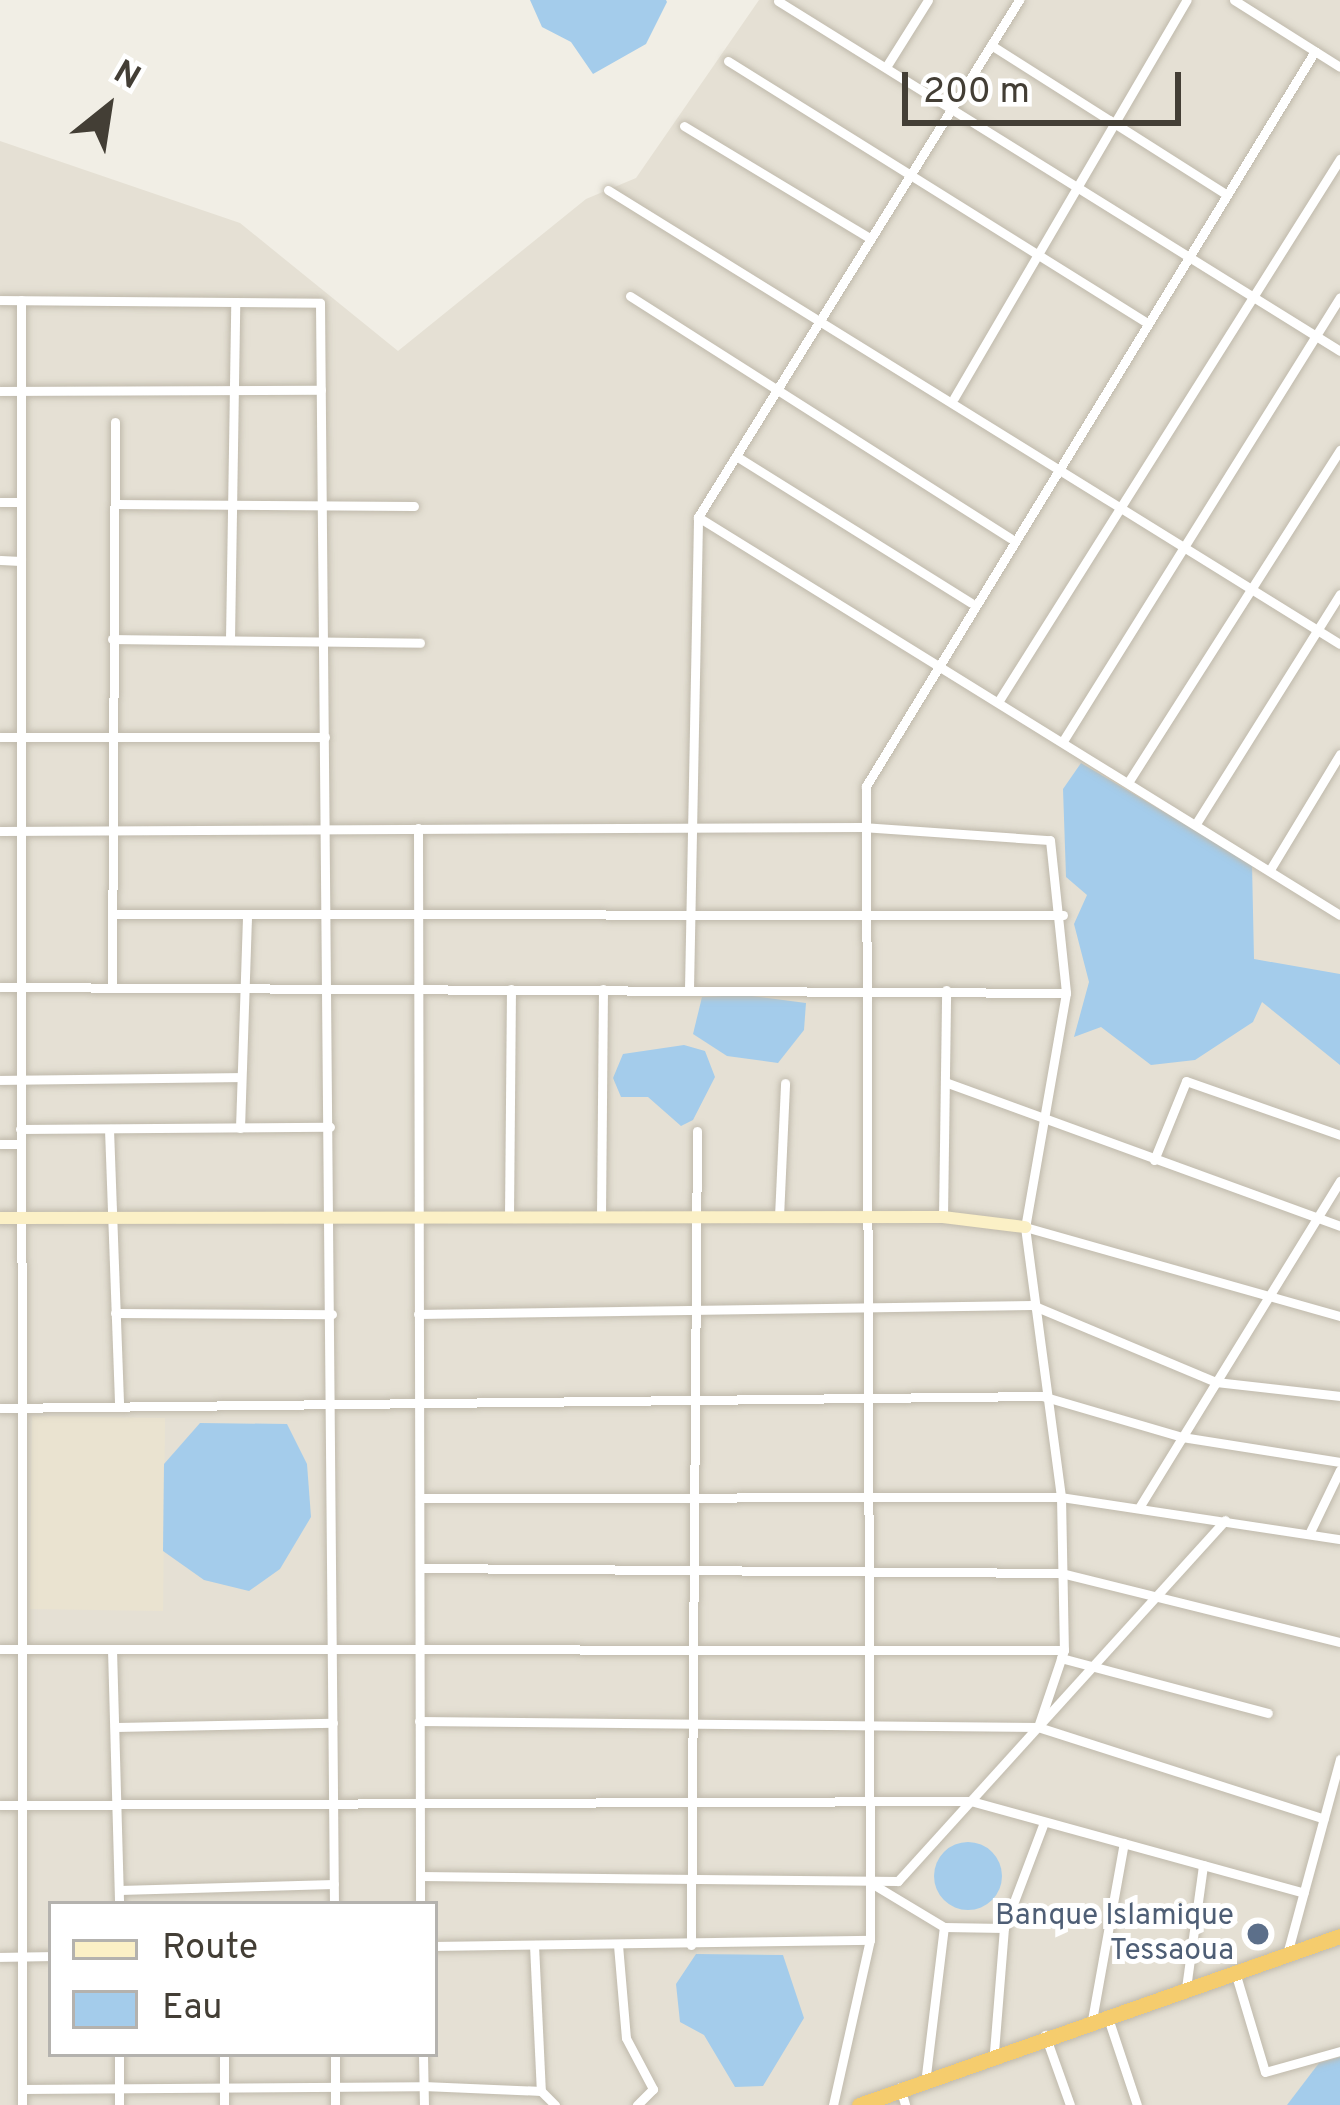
<!DOCTYPE html>
<style>
body{margin:0}
#map{position:relative;width:1340px;height:2105px;overflow:hidden;background:#f1eee5;font-family:Overpass,sans-serif}
div>[style]{position:absolute}
[style*='--x']{left:calc(var(--x)*1px);top:calc(var(--y)*1px);width:calc(var(--w)*1px);rotate:calc(var(--a)*1deg)}
.residential>*{inset:0;background:#e5e0d4}
.education>*{inset:0;background:#eae3d0}
.water>*{inset:0;background:#a4cceb}
.round{border-radius:50%}
.roads{filter:drop-shadow(0 0 3px #bfb9ab) drop-shadow(0 0 3px #bfb9ab)}
.street>*{height:9px;margin:-4.5px;padding:0 4.5px;transform-origin:4.5px;border-radius:4.5px;background:#fff}
.secondary>*{height:12px;margin:-6px;padding:0 6px;transform-origin:6px;border-radius:6px;background:#fbf0c6}
.highway>*{height:15px;margin:-7.5px;padding:0 7.5px;transform-origin:7.5px;border-radius:7.5px;background:#f5cc6d}
.dots>*{width:33px;height:33px;translate:-50% -50%;box-sizing:border-box;border:6px solid #fff;border-radius:50%}
span{translate:-50% -50%;white-space:nowrap;text-align:center;line-height:1.15;-webkit-text-stroke:10px #fff;paint-order:stroke}
.service-label{font-size:30px;color:#4e5e75}
.right{translate:-100% -50%;text-align:right}
.legend{position:absolute;left:48px;top:1901px;width:390px;height:156px;box-sizing:border-box;background:#fff;border:3px solid #b4b2ae;margin:0;padding:15px 21px;list-style:none;font-size:36px;color:#433e35}
.legend li{display:flex;align-items:center;gap:24px;height:60px}
.legend b{width:60px;border:3px solid #b4b2ae}
.north{position:absolute;left:48px;top:48px;width:120px;height:120px;-webkit-text-stroke:9px #fff;paint-order:stroke;rotate:30deg;font-size:33px;font-weight:700;line-height:48px;text-align:center;color:#433e35}
.north::after{content:'';display:block;margin:auto;width:42px;height:54px;background:#433e35;clip-path:polygon(50% 0,100% 100%,50% 72%,0 100%)}
.scale{position:absolute;left:902px;top:72px;width:279px;height:54px;box-sizing:border-box;border:6px solid #433e35;border-top:0;padding-left:15px;font-size:36px;line-height:42px;white-space:nowrap;color:#433e35;-webkit-text-stroke:9px #fff;paint-order:stroke}
</style>
<div id="map">
<div class="residential">
<i style="clip-path:polygon(evenodd,759px 0,1340px 0,1340px 2105px,0 2105px,0 141px,240px 223px,398px 351px,586px 199px,636px 178px,759px 0,51px 1904px,435px 1904px,435px 2054px,51px 2054px,51px 1904px)"></i>
</div>
<div class="education">
<i style="clip-path:polygon(32px 1416px,165px 1418px,163px 1611px,30px 1609px)"></i>
</div>
<div class="water">
<i style="clip-path:polygon(530px 0,666px 0,667px 2px,646px 44px,593px 74px,571px 42px,542px 27px)"></i>
<i style="clip-path:polygon(1081px 763px,1252px 864px,1254px 959px,1340px 974px,1340px 1065px,1262px 1002px,1253px 1022px,1195px 1060px,1151px 1065px,1101px 1027px,1074px 1037px,1089px 982px,1074px 924px,1087px 895px,1066px 877px,1063px 789px)"></i>
<i style="clip-path:polygon(744px 995px,806px 1003px,804px 1030px,778px 1063px,727px 1056px,693px 1034px,702px 997px)"></i>
<i style="clip-path:polygon(684px 1045px,705px 1051px,715px 1077px,693px 1120px,681px 1126px,648px 1097px,621px 1097px,613px 1078px,623px 1054px)"></i>
<i style="clip-path:polygon(200px 1423px,287px 1424px,307px 1464px,311px 1517px,280px 1569px,249px 1591px,204px 1580px,163px 1551px,164px 1464px)"></i>
<i class="round" style="left:934px;top:1842px;width:68px;height:68px"></i>
<i style="clip-path:polygon(696px 1954px,783px 1955px,804px 2018px,763px 2086px,735px 2087px,704px 2035px,680px 2022px,676px 1984px)"></i>
<i style="clip-path:polygon(1340px 2057px,1340px 2105px,1287px 2105px,1319px 2063px)"></i>
</div>
<div class="roads">
<div class="street">
<i style="--x:1234;--y:0;--w:125;--a:32.3"></i>
<i style="--x:778;--y:1;--w:662;--a:31.91"></i>
<i style="--x:991;--y:45;--w:278;--a:32.4"></i>
<i style="--x:728;--y:61;--w:493;--a:32"></i>
<i style="--x:886;--y:67;--w:79;--a:-57.9"></i>
<i style="--x:684;--y:126;--w:215;--a:31.1"></i>
<i style="--x:608;--y:190;--w:861;--a:31.81"></i>
<i style="--x:630;--y:296;--w:451;--a:32.5"></i>
<i style="--x:0;--y:300;--w:320;--a:0.5"></i>
<i style="--x:320;--y:303;--w:1601;--a:89.5"></i>
<i style="--x:21;--y:300;--w:1805;--a:89.97"></i>
<i style="--x:0;--y:391;--w:321;--a:-0.2"></i>
<i style="--x:954;--y:398;--w:461;--a:-59.7"></i>
<i style="--x:736;--y:456;--w:277;--a:32"></i>
<i style="--x:0;--y:502;--w:21;--a:0"></i>
<i style="--x:115;--y:504;--w:299;--a:0.4"></i>
<i style="--x:698;--y:517;--w:755;--a:31.8"></i>
<i style="--x:0;--y:560;--w:21;--a:3"></i>
<i style="--x:112;--y:639;--w:308;--a:0.7"></i>
<i style="--x:230;--y:639;--w:337;--a:-89.1"></i>
<i style="--x:998;--y:702;--w:642;--a:-57.8"></i>
<i style="--x:0;--y:737;--w:325;--a:0"></i>
<i style="--x:1063;--y:741;--w:523;--a:-58.04"></i>
<i style="--x:1129;--y:781;--w:393;--a:-57.5"></i>
<i style="--x:1197;--y:822;--w:269;--a:-57.9"></i>
<i style="--x:418;--y:828;--w:1076;--a:89.89"></i>
<i style="--x:0;--y:831;--w:862;--a:-0.27"></i>
<i style="--x:862;--y:827;--w:188;--a:4"></i>
<i style="--x:1050;--y:840;--w:154;--a:84"></i>
<i style="--x:1066;--y:993;--w:238;--a:99.9"></i>
<i style="--x:1025;--y:1227;--w:272;--a:82.4"></i>
<i style="--x:1061;--y:1497;--w:153;--a:88.9"></i>
<i style="--x:1064;--y:1650;--w:81;--a:108.7"></i>
<i style="--x:1271;--y:868;--w:133;--a:-58.8"></i>
<i style="--x:114;--y:914;--w:949;--a:0.06"></i>
<i style="--x:0;--y:987;--w:1066;--a:0.32"></i>
<i style="--x:112;--y:988;--w:566;--a:-89.7"></i>
<i style="--x:689;--y:989;--w:472;--a:-88.9"></i>
<i style="--x:698;--y:517;--w:609;--a:-58.16"></i>
<i style="--x:0;--y:1080;--w:241;--a:-0.7"></i>
<i style="--x:945;--y:1082;--w:420;--a:20"></i>
<i style="--x:240;--y:1128;--w:212;--a:-88.1"></i>
<i style="--x:20;--y:1129;--w:310;--a:-0.4"></i>
<i style="--x:109;--y:1129;--w:278;--a:87.9"></i>
<i style="--x:0;--y:1144;--w:20;--a:0"></i>
<i style="--x:1154;--y:1160;--w:85;--a:-67.9"></i>
<i style="--x:1186;--y:1081;--w:163;--a:19.3"></i>
<i style="--x:509;--y:1217;--w:228;--a:-89.5"></i>
<i style="--x:601;--y:1217;--w:228;--a:-89.5"></i>
<i style="--x:779;--y:1217;--w:134;--a:-87.4"></i>
<i style="--x:943;--y:1217;--w:227;--a:-89.2"></i>
<i style="--x:1025;--y:1227;--w:327;--a:15.8"></i>
<i style="--x:115;--y:1313;--w:217;--a:0.3"></i>
<i style="--x:418;--y:1314;--w:614;--a:-0.84"></i>
<i style="--x:1032;--y:1305;--w:199;--a:22.7"></i>
<i style="--x:1216;--y:1382;--w:125;--a:6.4"></i>
<i style="--x:0;--y:1408;--w:1042;--a:-0.66"></i>
<i style="--x:1042;--y:1396;--w:146;--a:16.3"></i>
<i style="--x:1182;--y:1437;--w:160;--a:9"></i>
<i style="--x:420;--y:1498;--w:641;--a:-0.09"></i>
<i style="--x:1061;--y:1497;--w:282;--a:8.6"></i>
<i style="--x:1140;--y:1506;--w:382;--a:-58.4"></i>
<i style="--x:1309;--y:1534;--w:71;--a:-64.2"></i>
<i style="--x:422;--y:1568;--w:639;--a:0.45"></i>
<i style="--x:1061;--y:1573;--w:287;--a:13.9"></i>
<i style="--x:0;--y:1649;--w:1064;--a:0.05"></i>
<i style="--x:112;--y:1649;--w:255;--a:88.4"></i>
<i style="--x:1061;--y:1658;--w:214;--a:14.9"></i>
<i style="--x:419;--y:1721;--w:619;--a:0.56"></i>
<i style="--x:1038;--y:1727;--w:300;--a:17.8"></i>
<i style="--x:116;--y:1727;--w:217;--a:-1.1"></i>
<i style="--x:0;--y:1805;--w:971;--a:-0.24"></i>
<i style="--x:971;--y:1801;--w:345;--a:15.4"></i>
<i style="--x:420;--y:1876;--w:478;--a:0.6"></i>
<i style="--x:898;--y:1881;--w:487;--a:-47.8"></i>
<i style="--x:871;--y:1883;--w:85;--a:31.1"></i>
<i style="--x:944;--y:1927;--w:60;--a:1"></i>
<i style="--x:119;--y:1890;--w:215;--a:-1.6"></i>
<i style="--x:534;--y:1945;--w:146;--a:87.3"></i>
<i style="--x:618;--y:1945;--w:93;--a:85.1"></i>
<i style="--x:626;--y:2038;--w:58;--a:62.1"></i>
<i style="--x:653;--y:2089;--w:23;--a:135"></i>
<i style="--x:691;--y:1945;--w:814;--a:-89.58"></i>
<i style="--x:435;--y:1946;--w:435;--a:-0.8"></i>
<i style="--x:1287;--y:1954;--w:202;--a:-74.8"></i>
<i style="--x:0;--y:1957;--w:51;--a:-1.1"></i>
<i style="--x:1235;--y:1972;--w:104;--a:73.3"></i>
<i style="--x:1265;--y:2072;--w:78;--a:-15.6"></i>
<i style="--x:1186;--y:1988;--w:124;--a:-82.1"></i>
<i style="--x:1107;--y:2015;--w:95;--a:71.6"></i>
<i style="--x:1092;--y:2020;--w:180;--a:-79.8"></i>
<i style="--x:1045;--y:2035;--w:74;--a:70.3"></i>
<i style="--x:994;--y:2052;--w:124;--a:-85.4"></i>
<i style="--x:1004;--y:1928;--w:113;--a:-69.3"></i>
<i style="--x:335;--y:2054;--w:51;--a:90"></i>
<i style="--x:423;--y:2054;--w:51;--a:88.9"></i>
<i style="--x:926;--y:2075;--w:149;--a:-83.1"></i>
<i style="--x:900;--y:2087;--w:19;--a:74"></i>
<i style="--x:22;--y:2089;--w:401;--a:-0.4"></i>
<i style="--x:423;--y:2086;--w:118;--a:2.4"></i>
<i style="--x:541;--y:2091;--w:20;--a:45"></i>
<i style="--x:119;--y:2105;--w:51;--a:-90"></i>
<i style="--x:224;--y:2105;--w:51;--a:-90"></i>
<i style="--x:833;--y:2105;--w:169;--a:-77.4"></i>
<i style="--x:870;--y:1940;--w:1154;--a:-90.2"></i>
<i style="--x:866;--y:786;--w:861;--a:-58.58"></i>
</div>
<div class="secondary">
<i style="--x:0;--y:1218;--w:943;--a:-0.06"></i>
<i style="--x:943;--y:1217;--w:83;--a:7"></i>
</div>
<div class="highway">
<i style="--x:859;--y:2105;--w:510;--a:-19.36"></i>
</div>
</div>
<div class="dots">
<i style="left:1258px;top:1934px;background:#5c6f8a"></i>
</div>
<div class="service-label">
<span class="right" style="left:1234px;top:1934px">Banque Islamique<br>Tessaoua</span>
</div>
<ul class="legend">
<li><b style="height:15px;background:#fbf0c6"></b>Route</li>
<li><b style="height:33px;background:#a4cceb"></b>Eau</li>
</ul>
<div class="north">N</div>
<div class="scale">200 m</div>
</div>
